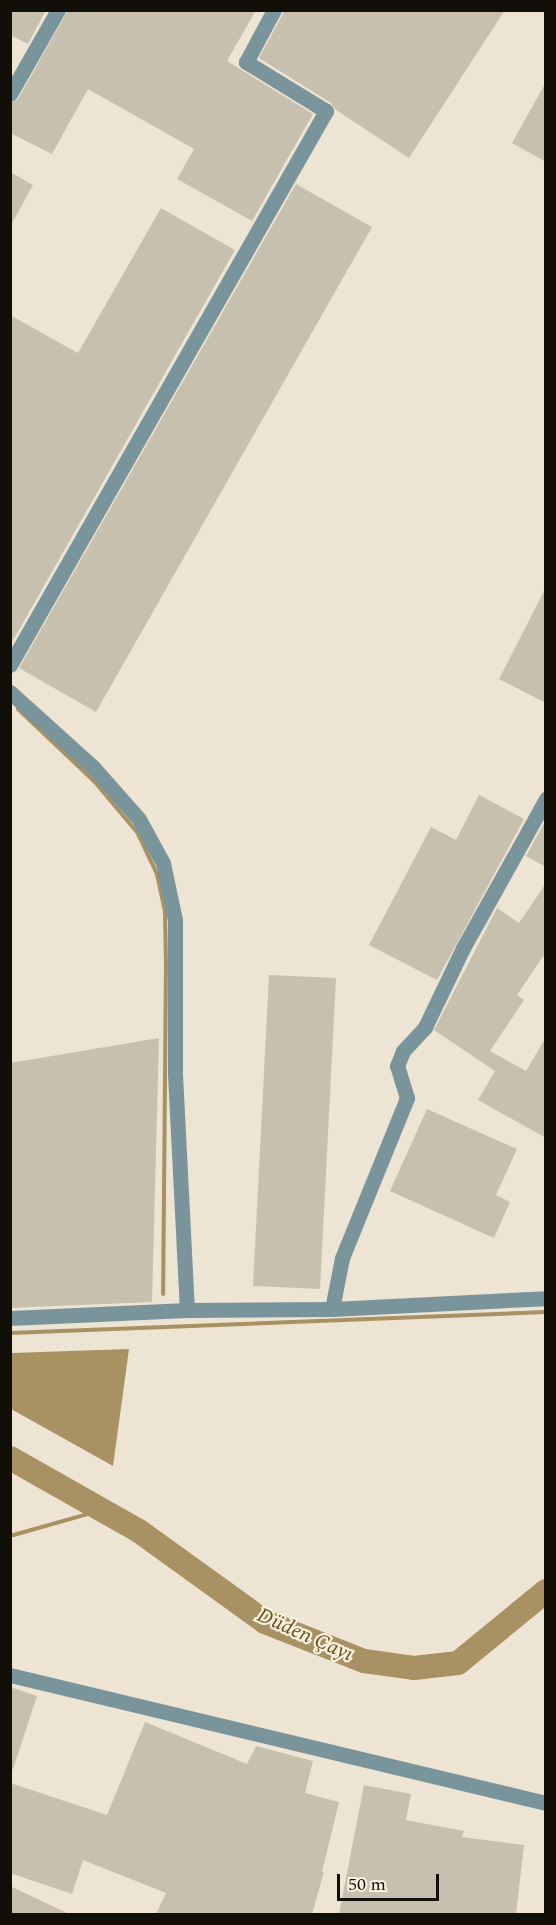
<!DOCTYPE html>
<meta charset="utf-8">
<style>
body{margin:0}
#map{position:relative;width:556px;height:1925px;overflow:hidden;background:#ede4d3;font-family:Spectral,serif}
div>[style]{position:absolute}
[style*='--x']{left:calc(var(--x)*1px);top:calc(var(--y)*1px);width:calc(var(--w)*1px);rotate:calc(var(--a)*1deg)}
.water>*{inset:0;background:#a89162}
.stream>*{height:4px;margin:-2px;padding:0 2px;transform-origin:2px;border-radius:2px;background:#a89162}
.river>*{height:24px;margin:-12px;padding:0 12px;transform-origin:12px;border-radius:12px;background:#a89162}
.building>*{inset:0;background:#c8c0af}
.minor>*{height:15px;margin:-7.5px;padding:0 7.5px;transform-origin:7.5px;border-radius:7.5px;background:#7a949b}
span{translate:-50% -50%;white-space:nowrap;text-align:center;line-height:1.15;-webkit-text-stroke:4.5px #faf1e0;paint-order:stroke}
.water-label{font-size:21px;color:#695118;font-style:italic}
.frame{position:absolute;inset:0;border:12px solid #120f09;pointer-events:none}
.scale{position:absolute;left:337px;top:1874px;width:102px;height:27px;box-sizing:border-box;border:3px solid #120f09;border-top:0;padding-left:8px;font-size:18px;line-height:21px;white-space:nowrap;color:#120f09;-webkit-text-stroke:4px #faf1e0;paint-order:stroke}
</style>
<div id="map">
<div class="water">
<i style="clip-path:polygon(129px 1349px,113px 1466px,11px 1409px,12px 1353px)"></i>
</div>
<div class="stream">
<i style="--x:18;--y:709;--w:105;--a:43.5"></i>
<i style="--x:94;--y:781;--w:67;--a:49.9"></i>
<i style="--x:137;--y:832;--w:47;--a:64.5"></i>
<i style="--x:157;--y:874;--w:39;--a:78"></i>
<i style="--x:165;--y:912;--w:51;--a:88.9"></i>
<i style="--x:166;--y:963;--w:331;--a:90.5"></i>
<i style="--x:10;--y:1333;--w:536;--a:-2.24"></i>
<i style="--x:10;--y:1536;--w:96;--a:-15.8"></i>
</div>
<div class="river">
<i style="--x:10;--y:1458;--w:148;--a:29.5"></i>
<i style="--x:139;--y:1531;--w:155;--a:35.8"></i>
<i style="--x:265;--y:1622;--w:106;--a:21.5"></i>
<i style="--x:364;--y:1661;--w:50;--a:8"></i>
<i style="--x:414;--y:1668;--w:44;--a:-6.5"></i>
<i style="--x:458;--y:1663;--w:114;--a:-39.3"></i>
</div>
<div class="building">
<i style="clip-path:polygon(10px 10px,46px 10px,28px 44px,10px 35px)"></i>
<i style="clip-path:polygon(68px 10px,256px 10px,227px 61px,313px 114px,252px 221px,177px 179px,194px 149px,88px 89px,52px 154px,10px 133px,10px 104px,18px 99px)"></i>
<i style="clip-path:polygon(285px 10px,505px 10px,409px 158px,336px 110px,331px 103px,259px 58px)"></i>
<i style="clip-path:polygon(546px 82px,546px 162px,512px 143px)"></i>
<i style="clip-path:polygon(10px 172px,33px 185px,10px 227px)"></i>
<i style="clip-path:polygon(296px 184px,372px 227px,96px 712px,19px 668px)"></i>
<i style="clip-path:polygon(161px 208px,235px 250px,12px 642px,10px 315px,78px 353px)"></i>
<i style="clip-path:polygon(546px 587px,546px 703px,499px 679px)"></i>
<i style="clip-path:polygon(479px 795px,524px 819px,437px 980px,369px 945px,431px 827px,456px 840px)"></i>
<i style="clip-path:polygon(546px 820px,546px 867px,526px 856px)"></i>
<i style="clip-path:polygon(546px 883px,546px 952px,517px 995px,524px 1000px,490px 1051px,526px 1071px,546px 1037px,546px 1138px,478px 1100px,495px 1071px,434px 1030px,497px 908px,519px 923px)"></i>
<i style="clip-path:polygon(269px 975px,336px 978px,320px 1289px,253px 1286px)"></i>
<i style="clip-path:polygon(159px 1038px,152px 1302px,10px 1308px,10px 1063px)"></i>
<i style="clip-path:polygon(427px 1109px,517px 1149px,496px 1195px,510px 1202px,494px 1238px,390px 1191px)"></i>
<i style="clip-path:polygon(10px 1687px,37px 1696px,13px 1769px,10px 1769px)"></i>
<i style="clip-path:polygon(145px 1722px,247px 1764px,256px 1746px,313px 1761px,305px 1793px,339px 1802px,322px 1872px,324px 1872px,312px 1914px,156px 1914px,166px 1893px,83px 1860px,72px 1894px,10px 1873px,10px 1783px,107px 1815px)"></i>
<i style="clip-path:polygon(364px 1785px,411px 1794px,406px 1820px,464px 1831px,462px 1837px,524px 1845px,516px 1914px,339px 1914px)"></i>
<i style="clip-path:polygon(10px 1886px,69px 1914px,10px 1914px)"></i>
</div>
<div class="minor">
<i style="--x:10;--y:94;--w:97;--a:-60.3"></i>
<i style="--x:10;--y:665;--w:638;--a:-60.3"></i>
<i style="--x:326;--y:111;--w:94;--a:-148.5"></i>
<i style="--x:246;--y:62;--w:59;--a:-61.7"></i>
<i style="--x:10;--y:692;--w:112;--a:42.1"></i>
<i style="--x:93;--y:767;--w:69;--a:48.5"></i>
<i style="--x:139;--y:819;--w:50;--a:61.4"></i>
<i style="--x:163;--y:863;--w:58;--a:78.1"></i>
<i style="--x:175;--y:920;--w:154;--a:90"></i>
<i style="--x:175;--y:1074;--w:236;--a:87.1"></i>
<i style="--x:332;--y:1309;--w:52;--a:-78.9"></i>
<i style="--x:342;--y:1258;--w:173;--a:-67.9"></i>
<i style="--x:407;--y:1098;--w:34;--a:-107"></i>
<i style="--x:397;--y:1066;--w:16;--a:-68"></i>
<i style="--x:403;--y:1051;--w:33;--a:-47"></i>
<i style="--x:425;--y:1027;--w:88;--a:-64.3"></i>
<i style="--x:463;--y:948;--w:171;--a:-60.9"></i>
<i style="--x:10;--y:1318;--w:177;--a:-2.6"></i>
<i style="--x:187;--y:1310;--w:145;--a:-0.4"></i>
<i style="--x:332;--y:1309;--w:214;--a:-2.9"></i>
<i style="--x:10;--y:1675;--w:551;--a:13.43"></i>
</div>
<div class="water-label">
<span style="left:305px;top:1635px;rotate:24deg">Düden Çayı</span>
</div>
<div class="frame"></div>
<div class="scale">50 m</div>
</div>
